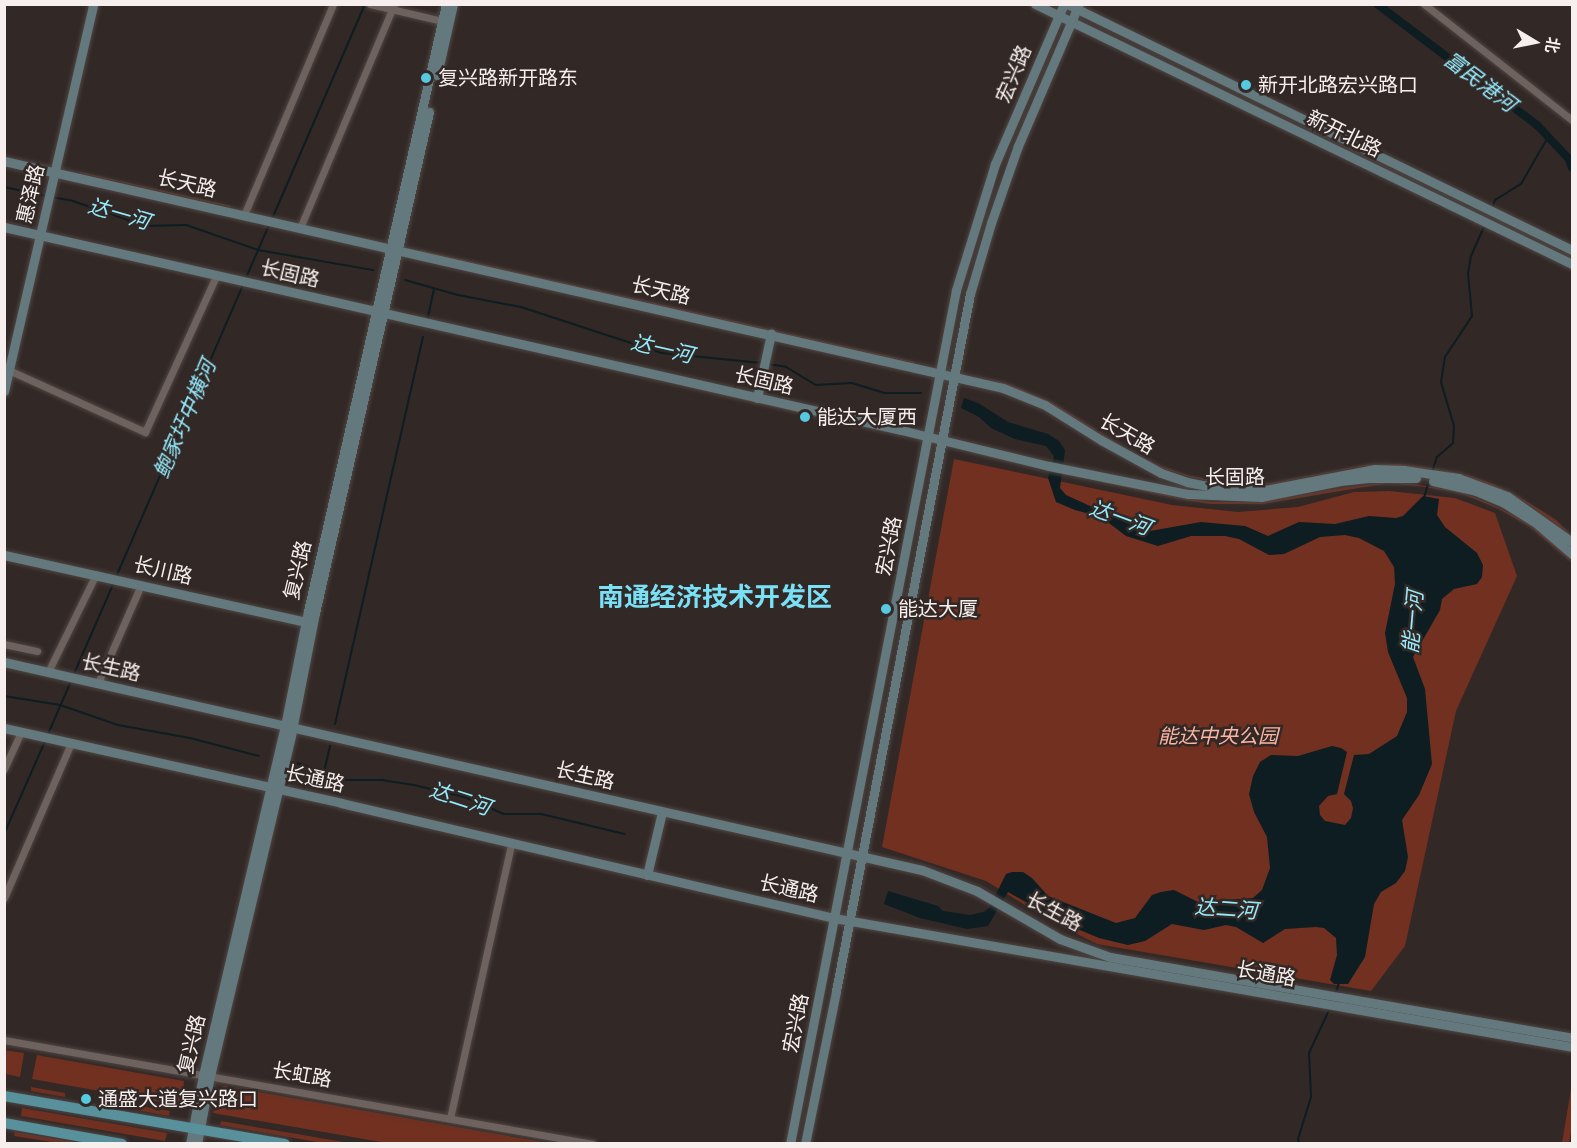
<!DOCTYPE html>
<meta charset="utf-8">
<style>
body{margin:0}
#map{position:relative;width:1577px;height:1148px;overflow:hidden;background:#322825;font-family:"Libre Baskerville","Noto Sans SC",serif}
div>[style]{position:absolute}
[style*='--x']{left:calc(var(--x)*1px);top:calc(var(--y)*1px);width:calc(var(--w)*1px);rotate:calc(var(--a)*1deg)}
.green>*{inset:0;background:#713020}
.water>*{inset:0;background:#0d1d21}
.stream>*{height:2px;margin:-1px;padding:0 1px;transform-origin:1px;border-radius:1px;background:#0d1d21}
.canal>*{height:8px;margin:-4px;padding:0 4px;transform-origin:4px;border-radius:4px;background:#0d1d21}
.roads{filter:drop-shadow(0 0 2px #4e4644) drop-shadow(0 0 2px #4e4644)}
.street>*{height:7px;margin:-3.5px;padding:0 3.5px;transform-origin:3.5px;border-radius:3.5px;background:#6e625f}
.secondary>*{height:9px;margin:-4.5px;padding:0 4.5px;transform-origin:4.5px;border-radius:4.5px;background:#63797d}
.primary>*{height:10px;margin:-5px;padding:0 5px;transform-origin:5px;border-radius:5px;background:#58909b}
.dots>*{width:16px;height:16px;translate:-50% -50%;box-sizing:border-box;border:3px solid #322825;border-radius:50%}
span{translate:-50% -50%;white-space:nowrap;text-align:center;line-height:1.15;-webkit-text-stroke:5px #322825;paint-order:stroke}
.street-label{font-size:20px;color:#f6efed}
.poi-label{font-size:20px;color:#f6efed}
.left{translate:0 -50%;text-align:left}
.park-label{font-size:20px;color:#fcb5a2;font-style:italic}
.water-label{font-size:21px;color:#94ebfe;font-style:italic}
.district-label{font-size:26px;color:#7ae0f6;font-weight:700}
.frame{position:absolute;inset:0;border:6px solid #f6efed;pointer-events:none}
.north{position:absolute;left:1505px;top:12px;width:60px;height:60px;-webkit-text-stroke:4px #322825;paint-order:stroke;rotate:100deg;font-size:16px;font-weight:700;line-height:24px;text-align:center;color:#f6efed}
.north::after{content:'';display:block;margin:auto;width:21px;height:27px;background:#f6efed;clip-path:polygon(50% 0,100% 100%,50% 72%,0 100%)}
</style>
<div id="map">
<div class="green">
<i style="clip-path:polygon(80px 172px,231px 206px,230px 207px,80px 173px)"></i>
<i style="clip-path:polygon(420px 250px,915px 362px,914px 363px,420px 251px)"></i>
<i style="clip-path:polygon(405px 321px,821px 417px,899px 433px,821px 418px)"></i>
<i style="clip-path:polygon(975px 375px,1012px 385px,1055px 404px,1130px 451px,1160px 466px,1190px 476px,1241px 484px,1271px 483px,1365px 465px,1398px 464px,1433px 468px,1467px 475px,1493px 484px,1519px 497px,1555px 519px,1572px 536px,1519px 498px,1466px 476px,1433px 469px,1364px 466px,1270px 484px,1240px 485px,1190px 477px,1159px 467px,1130px 452px,1054px 405px,1011px 386px)"></i>
<i style="clip-path:polygon(965px 452px,1031px 465px,1180px 498px,1210px 502px,1263px 502px,1334px 489px,1390px 482px,1426px 486px,1460px 492px,1486px 502px,1512px 514px,1530px 525px,1547px 538px,1566px 554px,1572px 562px,1529px 526px,1499px 509px,1460px 493px,1425px 487px,1389px 483px,1262px 504px,1210px 504px,1179px 499px)"></i>
<i style="clip-path:polygon(954px 459px,1172px 505px,1238px 512px,1298px 507px,1354px 492px,1389px 491px,1455px 498px,1495px 513px,1517px 576px,1456px 711px,1405px 946px,1371px 991px,1097px 944px,1049px 920px,986px 881px,882px 847px)"></i>
<i style="clip-path:polygon(4px 1050px,24px 1053px,20px 1077px,5px 1074px)"></i>
<i style="clip-path:polygon(37px 1055px,184px 1081px,183px 1094px,180px 1100px,172px 1104px,32px 1079px)"></i>
<i style="clip-path:polygon(1572px 1083px,1572px 1127px,1569px 1143px,1562px 1143px)"></i>
<i style="clip-path:polygon(224px 1086px,548px 1143px,387px 1143px,213px 1113px,218px 1089px)"></i>
<i style="clip-path:polygon(31px 1087px,65px 1093px,65px 1097px,31px 1091px)"></i>
<i style="clip-path:polygon(116px 1102px,170px 1111px,169px 1116px,115px 1106px)"></i>
<i style="clip-path:polygon(22px 1108px,167px 1133px,165px 1141px,21px 1116px)"></i>
<i style="clip-path:polygon(221px 1121px,350px 1143px,323px 1143px,220px 1125px)"></i>
<i style="clip-path:polygon(15px 1132px,80px 1143px,58px 1143px,14px 1136px)"></i>
</div>
<div class="water">
<i style="clip-path:polygon(964px 398px,978px 403px,1008px 422px,1048px 434px,1059px 441px,1065px 450px,1060px 488px,1066px 495px,1136px 527px,1150px 531px,1201px 522px,1245px 526px,1268px 536px,1299px 522px,1335px 524px,1369px 516px,1396px 518px,1403px 516px,1423px 496px,1439px 499px,1437px 515px,1445px 527px,1477px 553px,1483px 565px,1482px 577px,1477px 584px,1454px 589px,1442px 599px,1440px 610px,1413px 657px,1425px 689px,1432px 764px,1419px 795px,1402px 820px,1408px 857px,1405px 871px,1396px 883px,1381px 892px,1374px 904px,1365px 957px,1348px 984px,1334px 984px,1330px 980px,1337px 955px,1336px 938px,1324px 928px,1316px 927px,1285px 929px,1263px 943px,1236px 927px,1226px 925px,1204px 930px,1172px 924px,1145px 941px,1128px 945px,1099px 938px,1063px 923px,1008px 892px,988px 926px,967px 929px,920px 918px,884px 904px,888px 891px,938px 906px,943px 911px,970px 915px,984px 912px,989px 908px,1006px 874px,1012px 872px,1023px 872px,1032px 878px,1048px 896px,1116px 923px,1135px 918px,1152px 895px,1161px 892px,1174px 890px,1198px 902px,1253px 898px,1262px 890px,1270px 868px,1267px 837px,1254px 812px,1249px 794px,1253px 776px,1260px 762px,1271px 755px,1298px 756px,1332px 746px,1341px 748px,1347px 752px,1337px 794px,1328px 796px,1319px 806px,1320px 815px,1325px 821px,1345px 825px,1351px 818px,1353px 808px,1351px 801px,1344px 794px,1354px 755px,1369px 754px,1397px 736px,1407px 712px,1407px 698px,1388px 652px,1385px 633px,1395px 584px,1394px 567px,1384px 551px,1359px 538px,1345px 535px,1320px 537px,1284px 554px,1269px 555px,1239px 539px,1225px 536px,1191px 536px,1158px 546px,1126px 536px,1101px 517px,1075px 510px,1056px 502px,1048px 478px,1054px 456px,1046px 446px,1015px 439px,991px 428px,979px 417px,961px 408px)"></i>
</div>
<div class="stream">
<i style="--x:4;--y:187;--w:43;--a:12.1"></i>
<i style="--x:51;--y:197;--w:22;--a:10"></i>
<i style="--x:73;--y:201;--w:76;--a:19.1"></i>
<i style="--x:145;--y:226;--w:41;--a:-1.4"></i>
<i style="--x:186;--y:225;--w:76;--a:19.1"></i>
<i style="--x:258;--y:250;--w:117;--a:9.9"></i>
<i style="--x:1492;--y:208;--w:9;--a:-69"></i>
<i style="--x:1495;--y:200;--w:31;--a:-32"></i>
<i style="--x:1521;--y:184;--w:54;--a:-60.1"></i>
<i style="--x:272;--y:219;--w:234;--a:-66.6"></i>
<i style="--x:245;--y:280;--w:60;--a:-66.4"></i>
<i style="--x:405;--y:280;--w:55;--a:15.8"></i>
<i style="--x:458;--y:295;--w:64;--a:10.8"></i>
<i style="--x:521;--y:307;--w:148;--a:18.1"></i>
<i style="--x:662;--y:353;--w:100;--a:5.7"></i>
<i style="--x:428;--y:317;--w:29;--a:-78"></i>
<i style="--x:768;--y:364;--w:18;--a:9"></i>
<i style="--x:786;--y:367;--w:35;--a:31"></i>
<i style="--x:816;--y:385;--w:36;--a:-3"></i>
<i style="--x:852;--y:383;--w:34;--a:17"></i>
<i style="--x:885;--y:393;--w:36;--a:0"></i>
<i style="--x:1432;--y:472;--w:16;--a:-72"></i>
<i style="--x:1437;--y:457;--w:21;--a:-41"></i>
<i style="--x:1453;--y:443;--w:17;--a:-87"></i>
<i style="--x:1454;--y:426;--w:46;--a:-106.5"></i>
<i style="--x:1441;--y:382;--w:25;--a:-81"></i>
<i style="--x:1445;--y:357;--w:49;--a:-56.6"></i>
<i style="--x:1472;--y:316;--w:42;--a:-95.4"></i>
<i style="--x:1468;--y:274;--w:18;--a:-81"></i>
<i style="--x:1471;--y:256;--w:35;--a:-66"></i>
<i style="--x:1424;--y:498;--w:19;--a:-74"></i>
<i style="--x:116;--y:577;--w:318;--a:-66.5"></i>
<i style="--x:73;--y:676;--w:103;--a:-66.4"></i>
<i style="--x:4;--y:696;--w:57;--a:9.1"></i>
<i style="--x:60;--y:705;--w:61;--a:19"></i>
<i style="--x:118;--y:725;--w:73;--a:10.2"></i>
<i style="--x:190;--y:738;--w:71;--a:14.6"></i>
<i style="--x:335;--y:724;--w:397;--a:-77.2"></i>
<i style="--x:48;--y:734;--w:58;--a:-66.5"></i>
<i style="--x:297;--y:763;--w:53;--a:18.8"></i>
<i style="--x:347;--y:780;--w:35;--a:0"></i>
<i style="--x:382;--y:780;--w:36;--a:9"></i>
<i style="--x:418;--y:786;--w:48;--a:13.2"></i>
<i style="--x:465;--y:797;--w:43;--a:23.6"></i>
<i style="--x:504;--y:814;--w:37;--a:0"></i>
<i style="--x:541;--y:814;--w:86;--a:13.4"></i>
<i style="--x:324;--y:772;--w:27;--a:-77"></i>
<i style="--x:4;--y:834;--w:104;--a:-66.1"></i>
<i style="--x:1335;--y:995;--w:13;--a:-72"></i>
<i style="--x:1299;--y:1144;--w:5;--a:-101"></i>
<i style="--x:1298;--y:1139;--w:44;--a:-72.8"></i>
<i style="--x:1311;--y:1097;--w:44;--a:-92.6"></i>
<i style="--x:1309;--y:1053;--w:50;--a:-65"></i>
</div>
<div class="canal">
<i style="--x:1377;--y:4;--w:201;--a:37.1"></i>
<i style="--x:1537;--y:125;--w:47;--a:46.7"></i>
<i style="--x:1569;--y:159;--w:9;--a:72"></i>
</div>
<div class="roads">
<div class="street">
<i style="--x:370;--y:4;--w:79;--a:13.2"></i>
<i style="--x:1424;--y:4;--w:188;--a:38.1"></i>
<i style="--x:244;--y:215;--w:229;--a:-67.1"></i>
<i style="--x:300;--y:228;--w:243;--a:-67.2"></i>
<i style="--x:4;--y:368;--w:155;--a:24.4"></i>
<i style="--x:145;--y:432;--w:171;--a:-65.5"></i>
<i style="--x:4;--y:644;--w:34;--a:12"></i>
<i style="--x:48;--y:672;--w:109;--a:-63.9"></i>
<i style="--x:98;--y:683;--w:107;--a:-66.3"></i>
<i style="--x:4;--y:769;--w:41;--a:-65.3"></i>
<i style="--x:4;--y:898;--w:169;--a:-66.6"></i>
<i style="--x:4;--y:1040;--w:598;--a:10.01"></i>
<i style="--x:450;--y:1118;--w:281;--a:-77.4"></i>
</div>
<div class="secondary">
<i style="--x:1035;--y:4;--w:597;--a:25.83"></i>
<i style="--x:1067;--y:4;--w:562;--a:25.97"></i>
<i style="--x:437;--y:75;--w:73;--a:-77.3"></i>
<i style="--x:4;--y:161;--w:1024;--a:12.8"></i>
<i style="--x:1003;--y:388;--w:45;--a:22"></i>
<i style="--x:1045;--y:405;--w:66;--a:32"></i>
<i style="--x:1101;--y:440;--w:68;--a:28.8"></i>
<i style="--x:1161;--y:473;--w:28;--a:19"></i>
<i style="--x:1187;--y:482;--w:37;--a:11"></i>
<i style="--x:1223;--y:489;--w:42;--a:1.4"></i>
<i style="--x:1265;--y:490;--w:112;--a:-10.8"></i>
<i style="--x:1375;--y:469;--w:29;--a:2"></i>
<i style="--x:1404;--y:470;--w:55;--a:8.4"></i>
<i style="--x:1458;--y:478;--w:52;--a:20.2"></i>
<i style="--x:1507;--y:496;--w:80;--a:35.3"></i>
<i style="--x:4;--y:227;--w:920;--a:12.75"></i>
<i style="--x:901;--y:430;--w:152;--a:13.7"></i>
<i style="--x:1049;--y:466;--w:142;--a:11.4"></i>
<i style="--x:1188;--y:494;--w:73;--a:2.4"></i>
<i style="--x:1261;--y:497;--w:81;--a:-11.4"></i>
<i style="--x:1340;--y:481;--w:31;--a:-6"></i>
<i style="--x:1371;--y:478;--w:45;--a:0"></i>
<i style="--x:4;--y:391;--w:397;--a:-77"></i>
<i style="--x:757;--y:398;--w:66;--a:-77.7"></i>
<i style="--x:1433;--y:481;--w:44;--a:13.1"></i>
<i style="--x:1476;--y:491;--w:30;--a:23"></i>
<i style="--x:1504;--y:503;--w:38;--a:32"></i>
<i style="--x:1536;--y:523;--w:48;--a:40.7"></i>
<i style="--x:4;--y:555;--w:313;--a:12.5"></i>
<i style="--x:4;--y:662;--w:941;--a:12.77"></i>
<i style="--x:922;--y:870;--w:59;--a:20.9"></i>
<i style="--x:977;--y:891;--w:96;--a:30"></i>
<i style="--x:1060;--y:939;--w:53;--a:19.8"></i>
<i style="--x:1110;--y:957;--w:469;--a:9.9"></i>
<i style="--x:4;--y:728;--w:345;--a:12.5"></i>
<i style="--x:341;--y:803;--w:506;--a:13.13"></i>
<i style="--x:834;--y:918;--w:749;--a:9.91"></i>
<i style="--x:647;--y:875;--w:65;--a:-76.6"></i>
<i style="--x:190;--y:1144;--w:70;--a:-79.3"></i>
<i style="--x:203;--y:1075;--w:359;--a:-76.8"></i>
<i style="--x:285;--y:726;--w:117;--a:-78.7"></i>
<i style="--x:308;--y:611;--w:622;--a:-77.19"></i>
<i style="--x:197;--y:1144;--w:69;--a:-79.2"></i>
<i style="--x:210;--y:1076;--w:350;--a:-76.6"></i>
<i style="--x:291;--y:735;--w:124;--a:-78.9"></i>
<i style="--x:315;--y:613;--w:514;--a:-77.18"></i>
<i style="--x:790;--y:1144;--w:870;--a:-79"></i>
<i style="--x:956;--y:290;--w:132;--a:-72.8"></i>
<i style="--x:995;--y:164;--w:174;--a:-66.7"></i>
<i style="--x:805;--y:1144;--w:156;--a:-78.5"></i>
<i style="--x:836;--y:991;--w:710;--a:-79.12"></i>
<i style="--x:970;--y:294;--w:74;--a:-73.5"></i>
<i style="--x:991;--y:223;--w:82;--a:-70.7"></i>
<i style="--x:1018;--y:146;--w:155;--a:-66.8"></i>
</div>
<div class="primary">
<i style="--x:4;--y:1096;--w:285;--a:9.7"></i>
<i style="--x:4;--y:1123;--w:120;--a:10.1"></i>
</div>
</div>
<div class="dots">
<i style="left:426px;top:78px;background:#56c9e1"></i>
<i style="left:1246px;top:85px;background:#56c9e1"></i>
<i style="left:805px;top:417px;background:#56c9e1"></i>
<i style="left:886px;top:609px;background:#56c9e1"></i>
<i style="left:86px;top:1099px;background:#56c9e1"></i>
</div>
<div class="street-label">
<span style="left:1014px;top:74px;rotate:-67deg">宏兴路</span>
<span style="left:1344px;top:134px;rotate:26deg">新开北路</span>
<span style="left:187px;top:184px;rotate:13deg">长天路</span>
<span style="left:31px;top:194px;rotate:-77deg">惠泽路</span>
<span style="left:290px;top:274px;rotate:13deg">长固路</span>
<span style="left:661px;top:291px;rotate:13deg">长天路</span>
<span style="left:764px;top:381px;rotate:13deg">长固路</span>
<span style="left:1127px;top:434px;rotate:30deg">长天路</span>
<span style="left:1235px;top:477px">长固路</span>
<span style="left:889px;top:546px;rotate:-79deg">宏兴路</span>
<span style="left:298px;top:570px;rotate:-77deg">复兴路</span>
<span style="left:163px;top:571px;rotate:13deg">长川路</span>
<span style="left:111px;top:668px;rotate:13deg">长生路</span>
<span style="left:585px;top:776px;rotate:13deg">长生路</span>
<span style="left:315px;top:779px;rotate:12deg">长通路</span>
<span style="left:789px;top:889px;rotate:13deg">长通路</span>
<span style="left:1054px;top:912px;rotate:28deg">长生路</span>
<span style="left:1266px;top:974px;rotate:10deg">长通路</span>
<span style="left:796px;top:1023px;rotate:-79deg">宏兴路</span>
<span style="left:192px;top:1044px;rotate:-77deg">复兴路</span>
<span style="left:302px;top:1075px;rotate:10deg">长虹路</span>
</div>
<div class="poi-label">
<span class="left" style="left:438px;top:78px">复兴路新开路东</span>
<span class="left" style="left:1258px;top:85px">新开北路宏兴路口</span>
<span class="left" style="left:817px;top:417px">能达大厦西</span>
<span class="left" style="left:898px;top:609px">能达大厦</span>
<span class="left" style="left:98px;top:1099px">通盛大道复兴路口</span>
</div>
<div class="park-label">
<span style="left:1218px;top:736px">能达中央公园</span>
</div>
<div class="water-label">
<span style="left:1480px;top:82px;rotate:37deg">富民港河</span>
<span style="left:119px;top:214px;rotate:16deg">达一河</span>
<span style="left:662px;top:349px;rotate:13deg">达一河</span>
<span style="left:185px;top:419px;rotate:-67deg">鲍家圩中横河</span>
<span style="left:1120px;top:518px;rotate:20deg">达一河</span>
<span style="left:1413px;top:622px;rotate:-85deg">能一河</span>
<span style="left:460px;top:799px;rotate:18deg">达二河</span>
<span style="left:1226px;top:909px;rotate:4deg">达二河</span>
</div>
<div class="district-label">
<span style="left:715px;top:598px">南通经济技术开发区</span>
</div>
<div class="frame"></div>
<div class="north">北</div>
</div>
